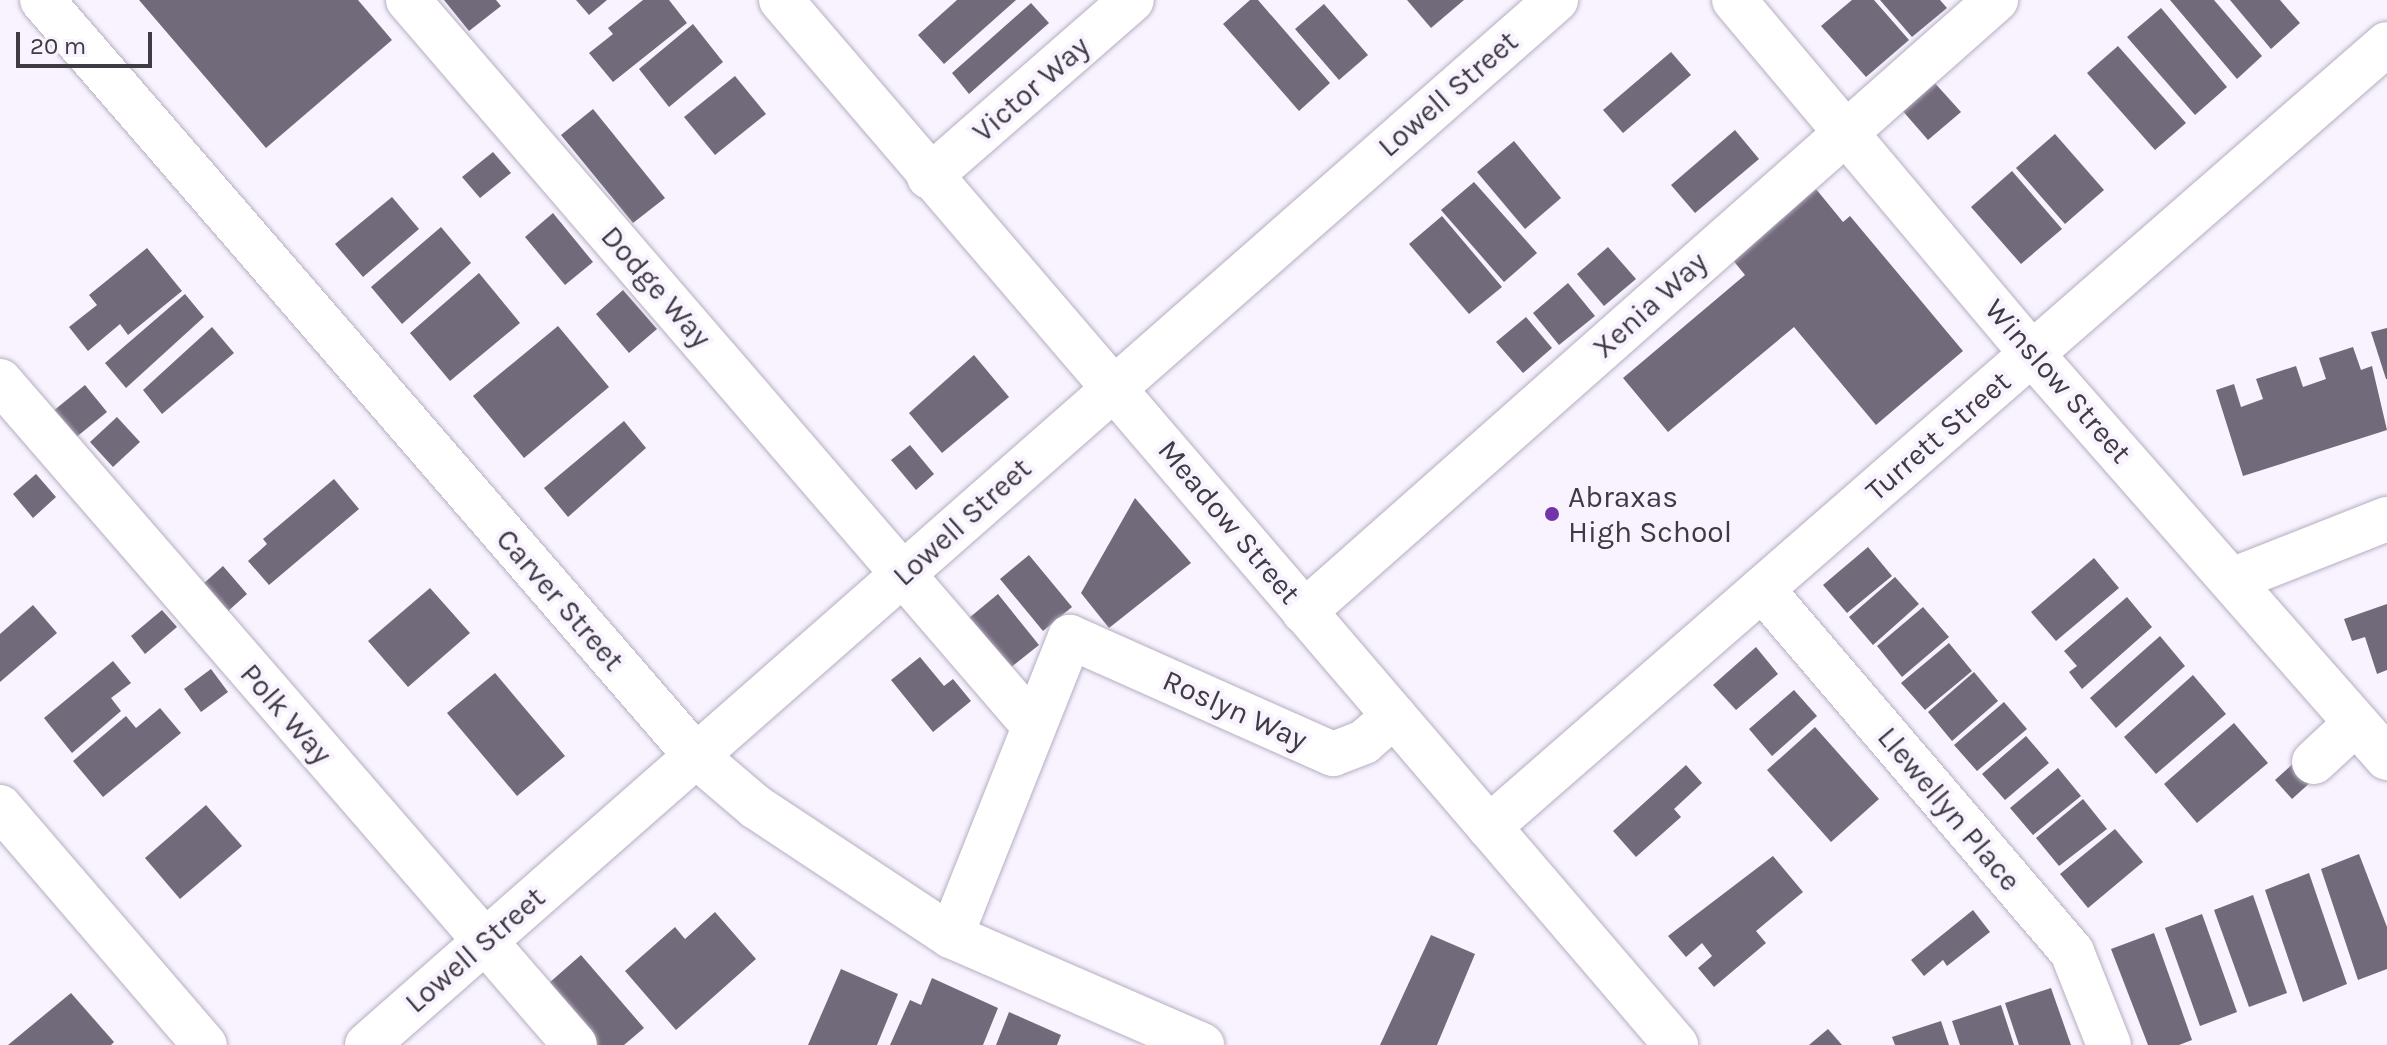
<!DOCTYPE html>
<style>
body{margin:0}
#map{position:relative;width:2387px;height:1045px;overflow:hidden;background:#f8f3ff;font-family:Karla,sans-serif}
div>[style]{position:absolute}
[style*='--x']{left:calc(var(--x)*1px);top:calc(var(--y)*1px);width:calc(var(--w)*1px);rotate:calc(var(--a)*1deg)}
.building>*{inset:0;background:#716a7a}
.roads{filter:drop-shadow(0 0 2px #b6aec0) drop-shadow(0 0 2px #b6aec0)}
.minor>*{height:44px;margin:-22px;padding:0 22px;transform-origin:22px;border-radius:22px;background:#fff}
.dots>*{width:22px;height:22px;translate:-50% -50%;box-sizing:border-box;border:4px solid #f8f3ff;border-radius:50%}
span{translate:-50% -50%;white-space:nowrap;text-align:center;line-height:1.15;-webkit-text-stroke:8px #f8f3ff;paint-order:stroke}
.street-label{font-size:30px;color:#3e3b43}
.poi-label{font-size:30px;color:#3e3b43}
.left{translate:0 -50%;text-align:left}
.scale{position:absolute;left:16px;top:32px;width:136px;height:36px;box-sizing:border-box;border:4px solid #3e3b43;border-top:0;padding-left:10px;font-size:24px;line-height:28px;white-space:nowrap;color:#3e3b43;-webkit-text-stroke:6px #f8f3ff;paint-order:stroke}
</style>
<div id="map">
<div class="building">
<i style="clip-path:polygon(139px 0,358px 0,392px 40px,266px 148px)"></i>
<i style="clip-path:polygon(444px 0,496px 0,501px 6px,469px 31px)"></i>
<i style="clip-path:polygon(576px 0,607px 0,589px 15px)"></i>
<i style="clip-path:polygon(643px 0,669px 0,687px 23px,613px 82px,589px 53px,613px 34px,608px 28px)"></i>
<i style="clip-path:polygon(957px 0,1016px 0,944px 64px,918px 35px)"></i>
<i style="clip-path:polygon(1250px 0,1258px 0,1330px 83px,1299px 111px,1223px 24px)"></i>
<i style="clip-path:polygon(1407px 0,1464px 0,1431px 28px)"></i>
<i style="clip-path:polygon(1852px 0,1874px 0,1909px 40px,1866px 77px,1821px 26px)"></i>
<i style="clip-path:polygon(1880px 0,1940px 0,1947px 8px,1912px 37px)"></i>
<i style="clip-path:polygon(2170px 0,2214px 0,2262px 56px,2237px 79px)"></i>
<i style="clip-path:polygon(2230px 0,2280px 0,2300px 23px,2271px 49px)"></i>
<i style="clip-path:polygon(1031px 3px,1049px 23px,969px 94px,952px 73px)"></i>
<i style="clip-path:polygon(1324px 4px,1368px 55px,1339px 80px,1295px 29px)"></i>
<i style="clip-path:polygon(2161px 8px,2227px 87px,2195px 115px,2127px 37px)"></i>
<i style="clip-path:polygon(693px 24px,723px 62px,669px 107px,639px 69px)"></i>
<i style="clip-path:polygon(2118px 46px,2186px 123px,2155px 150px,2087px 73px)"></i>
<i style="clip-path:polygon(1671px 52px,1691px 75px,1623px 133px,1603px 110px)"></i>
<i style="clip-path:polygon(735px 76px,766px 114px,715px 155px,684px 117px)"></i>
<i style="clip-path:polygon(1933px 81px,1961px 112px,1928px 140px,1901px 109px)"></i>
<i style="clip-path:polygon(593px 109px,665px 198px,633px 223px,561px 135px)"></i>
<i style="clip-path:polygon(1735px 130px,1759px 159px,1695px 213px,1671px 185px)"></i>
<i style="clip-path:polygon(2055px 134px,2104px 190px,2065px 224px,2016px 168px)"></i>
<i style="clip-path:polygon(1514px 141px,1561px 198px,1525px 229px,1477px 172px)"></i>
<i style="clip-path:polygon(493px 152px,511px 173px,480px 198px,462px 177px)"></i>
<i style="clip-path:polygon(2012px 171px,2062px 229px,2021px 264px,1971px 207px)"></i>
<i style="clip-path:polygon(1474px 182px,1537px 253px,1504px 282px,1441px 210px)"></i>
<i style="clip-path:polygon(1816px 189px,1843px 222px,1850px 216px,1963px 351px,1876px 425px,1794px 327px,1668px 432px,1623px 378px,1745px 275px,1732px 259px)"></i>
<i style="clip-path:polygon(392px 197px,419px 229px,363px 277px,335px 244px)"></i>
<i style="clip-path:polygon(553px 213px,593px 262px,565px 285px,525px 237px)"></i>
<i style="clip-path:polygon(1442px 216px,1502px 287px,1469px 314px,1409px 244px)"></i>
<i style="clip-path:polygon(441px 227px,471px 263px,402px 324px,371px 287px)"></i>
<i style="clip-path:polygon(1608px 247px,1636px 279px,1604px 306px,1577px 274px)"></i>
<i style="clip-path:polygon(147px 248px,182px 291px,128px 335px,120px 324px,88px 351px,69px 327px,97px 305px,89px 295px)"></i>
<i style="clip-path:polygon(479px 273px,520px 323px,450px 381px,410px 333px)"></i>
<i style="clip-path:polygon(1568px 283px,1595px 316px,1559px 345px,1533px 313px)"></i>
<i style="clip-path:polygon(623px 290px,657px 329px,629px 353px,596px 314px)"></i>
<i style="clip-path:polygon(185px 294px,204px 317px,126px 388px,105px 363px)"></i>
<i style="clip-path:polygon(1526px 317px,1552px 348px,1523px 373px,1496px 342px)"></i>
<i style="clip-path:polygon(558px 326px,609px 387px,524px 458px,473px 396px)"></i>
<i style="clip-path:polygon(212px 327px,234px 353px,162px 414px,143px 390px)"></i>
<i style="clip-path:polygon(2387px 328px,2387px 379px,2386px 379px,2371px 332px)"></i>
<i style="clip-path:polygon(2353px 347px,2361px 370px,2372px 366px,2387px 430px,2243px 476px,2216px 390px,2234px 384px,2241px 407px,2263px 399px,2256px 379px,2296px 366px,2303px 387px,2326px 379px,2319px 358px)"></i>
<i style="clip-path:polygon(974px 355px,1009px 397px,942px 453px,909px 413px)"></i>
<i style="clip-path:polygon(85px 385px,107px 412px,74px 439px,52px 412px)"></i>
<i style="clip-path:polygon(117px 417px,140px 442px,113px 467px,90px 442px)"></i>
<i style="clip-path:polygon(624px 421px,646px 448px,568px 517px,544px 488px)"></i>
<i style="clip-path:polygon(910px 445px,934px 474px,916px 490px,891px 460px)"></i>
<i style="clip-path:polygon(36px 474px,56px 497px,33px 518px,13px 494px)"></i>
<i style="clip-path:polygon(334px 479px,359px 509px,269px 585px,248px 561px,267px 544px,263px 539px)"></i>
<i style="clip-path:polygon(1135px 498px,1191px 563px,1109px 628px,1081px 593px)"></i>
<i style="clip-path:polygon(1868px 547px,1892px 576px,1847px 613px,1823px 585px)"></i>
<i style="clip-path:polygon(1029px 555px,1072px 607px,1043px 631px,1000px 579px)"></i>
<i style="clip-path:polygon(2094px 558px,2119px 588px,2056px 641px,2031px 612px)"></i>
<i style="clip-path:polygon(223px 566px,247px 594px,226px 613px,202px 585px)"></i>
<i style="clip-path:polygon(1895px 577px,1919px 604px,1873px 645px,1849px 617px)"></i>
<i style="clip-path:polygon(430px 588px,470px 633px,408px 687px,368px 641px)"></i>
<i style="clip-path:polygon(998px 594px,1039px 645px,1010px 668px,969px 618px)"></i>
<i style="clip-path:polygon(2127px 597px,2152px 627px,2082px 689px,2069px 672px,2077px 666px,2064px 651px)"></i>
<i style="clip-path:polygon(2387px 604px,2387px 670px,2377px 674px,2365px 637px,2352px 641px,2344px 619px)"></i>
<i style="clip-path:polygon(33px 605px,57px 633px,0 682px,0 634px)"></i>
<i style="clip-path:polygon(1923px 607px,1949px 637px,1902px 677px,1877px 646px)"></i>
<i style="clip-path:polygon(162px 610px,177px 627px,145px 654px,131px 636px)"></i>
<i style="clip-path:polygon(2160px 636px,2185px 666px,2116px 728px,2090px 698px)"></i>
<i style="clip-path:polygon(1949px 643px,1972px 671px,1925px 710px,1901px 683px)"></i>
<i style="clip-path:polygon(1756px 647px,1778px 674px,1736px 710px,1713px 685px)"></i>
<i style="clip-path:polygon(920px 657px,944px 686px,953px 679px,971px 701px,933px 732px,891px 680px)"></i>
<i style="clip-path:polygon(113px 661px,131px 683px,111px 698px,121px 711px,72px 753px,44px 718px)"></i>
<i style="clip-path:polygon(211px 669px,228px 692px,201px 712px,184px 689px)"></i>
<i style="clip-path:polygon(1974px 672px,1998px 701px,1952px 741px,1928px 712px)"></i>
<i style="clip-path:polygon(495px 673px,565px 756px,517px 796px,447px 713px)"></i>
<i style="clip-path:polygon(2193px 675px,2226px 714px,2156px 774px,2124px 737px)"></i>
<i style="clip-path:polygon(1794px 690px,1817px 716px,1772px 756px,1749px 729px)"></i>
<i style="clip-path:polygon(2004px 702px,2027px 729px,1977px 771px,1954px 745px)"></i>
<i style="clip-path:polygon(160px 708px,181px 733px,103px 797px,73px 761px,126px 716px,136px 728px)"></i>
<i style="clip-path:polygon(2234px 723px,2268px 763px,2197px 823px,2164px 784px)"></i>
<i style="clip-path:polygon(1815px 727px,1879px 799px,1831px 842px,1767px 770px)"></i>
<i style="clip-path:polygon(2026px 736px,2049px 763px,2005px 800px,1982px 774px)"></i>
<i style="clip-path:polygon(2306px 752px,2323px 771px,2292px 799px,2275px 780px)"></i>
<i style="clip-path:polygon(1686px 765px,1702px 783px,1674px 809px,1681px 817px,1636px 857px,1613px 831px)"></i>
<i style="clip-path:polygon(2058px 768px,2081px 796px,2033px 835px,2010px 808px)"></i>
<i style="clip-path:polygon(2083px 799px,2107px 829px,2059px 866px,2036px 838px)"></i>
<i style="clip-path:polygon(206px 805px,242px 846px,180px 899px,145px 858px)"></i>
<i style="clip-path:polygon(2115px 829px,2143px 862px,2088px 908px,2060px 874px)"></i>
<i style="clip-path:polygon(2359px 854px,2387px 927px,2387px 969px,2358px 980px,2321px 869px)"></i>
<i style="clip-path:polygon(1773px 856px,1803px 892px,1756px 931px,1766px 943px,1714px 987px,1698px 968px,1712px 956px,1702px 943px,1686px 957px,1668px 936px)"></i>
<i style="clip-path:polygon(2309px 873px,2347px 984px,2303px 1002px,2265px 890px)"></i>
<i style="clip-path:polygon(2253px 895px,2287px 993px,2249px 1007px,2214px 910px)"></i>
<i style="clip-path:polygon(1973px 910px,1990px 932px,1947px 966px,1943px 960px,1924px 976px,1911px 960px)"></i>
<i style="clip-path:polygon(715px 912px,756px 959px,676px 1030px,625px 971px,675px 927px,685px 939px)"></i>
<i style="clip-path:polygon(2202px 914px,2237px 1012px,2200px 1026px,2165px 928px)"></i>
<i style="clip-path:polygon(2154px 933px,2192px 1040px,2179px 1045px,2148px 1045px,2111px 949px)"></i>
<i style="clip-path:polygon(1431px 935px,1475px 954px,1437px 1045px,1380px 1045px)"></i>
<i style="clip-path:polygon(581px 955px,644px 1028px,624px 1045px,588px 1045px,541px 990px)"></i>
<i style="clip-path:polygon(841px 969px,898px 994px,877px 1045px,808px 1045px)"></i>
<i style="clip-path:polygon(932px 978px,998px 1008px,983px 1045px,890px 1045px,910px 1000px,921px 1005px)"></i>
<i style="clip-path:polygon(2051px 988px,2071px 1045px,2019px 1045px,2005px 1003px)"></i>
<i style="clip-path:polygon(71px 993px,114px 1042px,111px 1045px,8px 1045px)"></i>
<i style="clip-path:polygon(2001px 1005px,2014px 1045px,1960px 1045px,1952px 1021px)"></i>
<i style="clip-path:polygon(1009px 1012px,1061px 1035px,1057px 1045px,996px 1045px)"></i>
<i style="clip-path:polygon(1941px 1021px,1949px 1045px,1895px 1045px,1892px 1037px)"></i>
<i style="clip-path:polygon(1828px 1029px,1842px 1045px,1809px 1045px)"></i>
</div>
<div class="roads">
<div class="minor">
<i style="--x:42;--y:0;--w:1000;--a:49.14"></i>
<i style="--x:696;--y:756;--w:79;--a:40.4"></i>
<i style="--x:756;--y:807;--w:234;--a:33.5"></i>
<i style="--x:951;--y:936;--w:274;--a:23.5"></i>
<i style="--x:408;--y:0;--w:957;--a:49.24"></i>
<i style="--x:781;--y:0;--w:1376;--a:49.42"></i>
<i style="--x:1734;--y:0;--w:463;--a:49.9"></i>
<i style="--x:2032;--y:354;--w:538;--a:48.69"></i>
<i style="--x:929;--y:177;--w:269;--a:-41.1"></i>
<i style="--x:0;--y:381;--w:878;--a:49.11"></i>
<i style="--x:2232;--y:580;--w:167;--a:-21.5"></i>
<i style="--x:1762;--y:589;--w:477;--a:49.5"></i>
<i style="--x:2072;--y:952;--w:100;--a:68.3"></i>
<i style="--x:1304;--y:612;--w:924;--a:-41.49"></i>
<i style="--x:2314;--y:762;--w:57;--a:-42.9"></i>
<i style="--x:0;--y:807;--w:314;--a:49.3"></i>
<i style="--x:1489;--y:827;--w:1191;--a:-41.09"></i>
<i style="--x:951;--y:936;--w:322;--a:-68.3"></i>
<i style="--x:1070;--y:637;--w:288;--a:24"></i>
<i style="--x:1333;--y:754;--w:33;--a:-21"></i>
<i style="--x:1364;--y:742;--w:40;--a:-41"></i>
<i style="--x:367;--y:1045;--w:1583;--a:-41.31"></i>
</div>
</div>
<div class="dots">
<i style="left:1552px;top:514px;background:#7434a9"></i>
</div>
<div class="street-label">
<span style="left:1031px;top:89px;rotate:-41deg">Victor Way</span>
<span style="left:1448px;top:94px;rotate:-41deg">Lowell Street</span>
<span style="left:656px;top:287px;rotate:49deg">Dodge Way</span>
<span style="left:1650px;top:305px;rotate:-42deg">Xenia Way</span>
<span style="left:2058px;top:381px;rotate:49deg">Winslow Street</span>
<span style="left:1938px;top:436px;rotate:-41deg">Turrett Street</span>
<span style="left:962px;top:522px;rotate:-42deg">Lowell Street</span>
<span style="left:1229px;top:522px;rotate:50deg">Meadow Street</span>
<span style="left:560px;top:600px;rotate:49deg">Carver Street</span>
<span style="left:1235px;top:710px;rotate:24deg">Roslyn Way</span>
<span style="left:286px;top:714px;rotate:49deg">Polk Way</span>
<span style="left:1949px;top:809px;rotate:50deg">Llewellyn Place</span>
<span style="left:475px;top:950px;rotate:-41deg">Lowell Street</span>
</div>
<div class="poi-label">
<span class="left" style="left:1568px;top:514px">Abraxas<br>High School</span>
</div>
<div class="scale">20 m</div>
</div>
